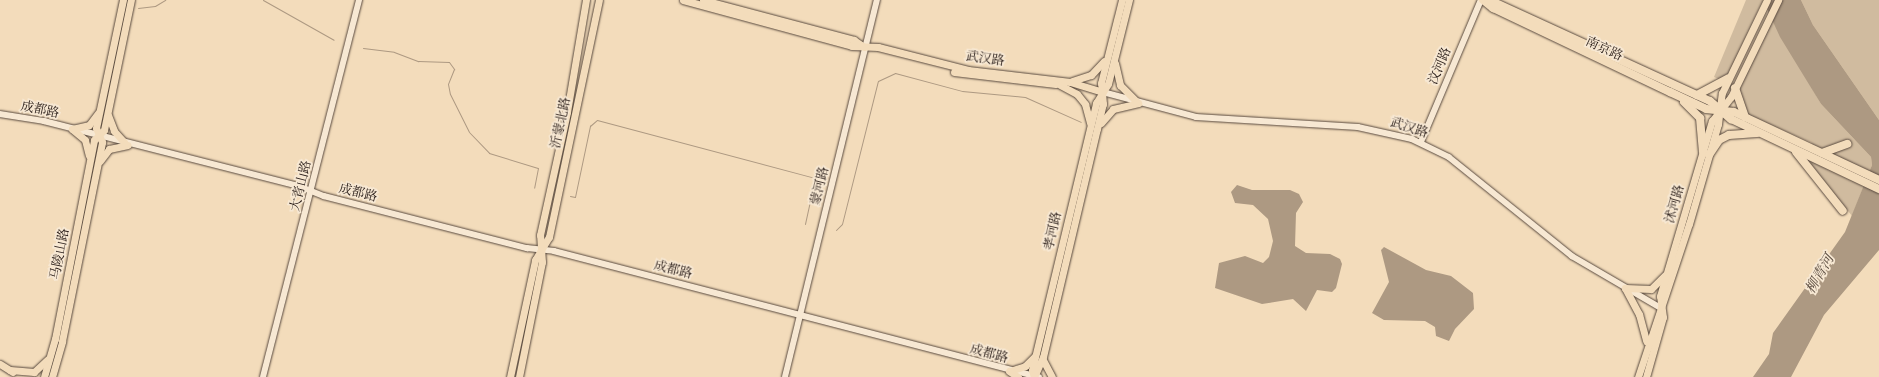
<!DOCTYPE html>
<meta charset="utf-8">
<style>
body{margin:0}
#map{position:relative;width:1879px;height:377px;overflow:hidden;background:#f3dcbb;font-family:"IM FELL French Canon","Noto Serif SC",serif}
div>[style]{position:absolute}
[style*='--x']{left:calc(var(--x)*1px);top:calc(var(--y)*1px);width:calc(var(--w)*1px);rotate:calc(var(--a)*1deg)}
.green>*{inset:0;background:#d0bb9f}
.water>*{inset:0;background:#ad9982}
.stream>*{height:1px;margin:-0.5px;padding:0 0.5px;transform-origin:0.5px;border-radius:0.5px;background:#ad9982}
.roads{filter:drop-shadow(0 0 1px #58493e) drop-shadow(0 0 1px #58493e)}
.minor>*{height:5.5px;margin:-2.75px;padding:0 2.75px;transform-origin:2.75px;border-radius:2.75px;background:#f7e8d3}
.major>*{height:7px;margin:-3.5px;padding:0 3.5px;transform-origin:3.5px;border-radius:3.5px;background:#f3dcbb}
.highway>*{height:8px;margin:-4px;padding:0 4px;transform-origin:4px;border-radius:4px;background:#f3dcbb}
span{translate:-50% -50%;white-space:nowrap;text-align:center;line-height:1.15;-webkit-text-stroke:3.5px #f7e8d3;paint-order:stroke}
.street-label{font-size:13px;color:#241814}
.water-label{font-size:14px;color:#5b4c40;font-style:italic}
</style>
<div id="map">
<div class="green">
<i style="clip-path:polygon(1746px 0,1763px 0,1728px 75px,1721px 80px,1714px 77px)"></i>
<i style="clip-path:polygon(1801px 0,1879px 0,1879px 120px,1813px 25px)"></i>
<i style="clip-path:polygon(1772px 19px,1821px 104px,1871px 157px,1872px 165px,1852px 216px,1811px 164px,1812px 143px,1747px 114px,1739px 87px)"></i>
</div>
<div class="water">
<i style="clip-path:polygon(1763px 0,1801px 0,1813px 25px,1879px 120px,1879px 250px,1824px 315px,1791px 377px,1753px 377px,1769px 354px,1773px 333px,1845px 232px,1872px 165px,1871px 157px,1821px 104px,1780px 37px)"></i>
<i style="clip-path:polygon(1237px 185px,1252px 190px,1290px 190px,1299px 194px,1303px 202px,1296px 213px,1295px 246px,1306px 253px,1330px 254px,1340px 259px,1342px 264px,1336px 288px,1332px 292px,1317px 290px,1306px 311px,1293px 299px,1262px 304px,1215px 288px,1219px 263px,1245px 256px,1263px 263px,1269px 257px,1273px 241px,1268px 219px,1253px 205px,1235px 203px,1231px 192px)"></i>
<i style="clip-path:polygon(1384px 247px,1426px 270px,1451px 276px,1473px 293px,1474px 309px,1455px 329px,1449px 341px,1436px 336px,1435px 327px,1425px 321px,1384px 320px,1372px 313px,1389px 282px,1381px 250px)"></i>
</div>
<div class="stream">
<i style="--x:263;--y:0;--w:81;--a:29.4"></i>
<i style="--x:138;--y:8;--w:17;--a:-7"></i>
<i style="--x:155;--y:6;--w:12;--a:-31"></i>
<i style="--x:363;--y:48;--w:31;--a:7"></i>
<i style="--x:394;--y:52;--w:26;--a:21"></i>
<i style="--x:418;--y:61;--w:31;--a:2"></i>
<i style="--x:449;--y:62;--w:9;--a:54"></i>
<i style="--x:454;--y:69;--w:16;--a:112"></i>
<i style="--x:448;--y:84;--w:10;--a:79"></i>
<i style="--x:450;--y:94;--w:42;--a:63.4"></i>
<i style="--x:469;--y:132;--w:29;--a:46"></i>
<i style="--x:489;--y:153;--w:51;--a:17"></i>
<i style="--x:538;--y:168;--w:20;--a:101"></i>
<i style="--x:570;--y:196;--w:5;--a:11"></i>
<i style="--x:575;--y:197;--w:73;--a:-78.1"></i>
<i style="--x:590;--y:126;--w:9;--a:-41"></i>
<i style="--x:597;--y:120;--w:226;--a:14.9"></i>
<i style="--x:815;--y:178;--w:47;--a:102.3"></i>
<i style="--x:836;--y:230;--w:8;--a:-45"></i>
<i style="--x:842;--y:224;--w:147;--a:-75.9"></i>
<i style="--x:878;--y:81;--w:19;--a:-25"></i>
<i style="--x:895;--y:73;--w:69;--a:15"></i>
<i style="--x:962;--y:91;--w:63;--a:5.4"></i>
<i style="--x:1025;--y:97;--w:61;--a:24.1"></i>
</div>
<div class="roads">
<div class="minor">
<i style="--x:1103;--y:92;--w:96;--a:15"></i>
<i style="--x:1196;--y:117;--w:162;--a:3.5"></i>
<i style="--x:1358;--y:127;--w:55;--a:12.5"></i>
<i style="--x:1412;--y:139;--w:41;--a:25.9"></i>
<i style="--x:1449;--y:157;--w:158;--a:38.8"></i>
<i style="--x:1572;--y:256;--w:103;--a:30.3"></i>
<i style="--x:0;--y:114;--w:45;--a:9"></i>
<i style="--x:44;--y:121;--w:263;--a:14.3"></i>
<i style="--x:299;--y:186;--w:27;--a:22"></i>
<i style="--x:324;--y:196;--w:210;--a:14.4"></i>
<i style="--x:527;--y:248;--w:27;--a:6"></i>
<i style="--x:554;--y:251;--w:501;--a:14.56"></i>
<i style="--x:1421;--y:142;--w:154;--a:-67.1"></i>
<i style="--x:263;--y:377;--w:389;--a:-75.7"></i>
<i style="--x:785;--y:377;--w:388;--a:-76.3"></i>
</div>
<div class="major">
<i style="--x:683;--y:0;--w:175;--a:15.2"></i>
<i style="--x:852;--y:46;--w:26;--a:2"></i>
<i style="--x:878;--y:47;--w:93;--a:14.3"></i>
<i style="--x:968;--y:70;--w:103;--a:6.7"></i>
<i style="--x:1070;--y:82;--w:34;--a:17"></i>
<i style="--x:703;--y:0;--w:156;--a:14.8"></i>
<i style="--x:854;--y:40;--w:12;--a:35"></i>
<i style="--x:1115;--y:63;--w:23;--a:77"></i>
<i style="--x:1120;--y:85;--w:25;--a:45"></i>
<i style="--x:954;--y:72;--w:102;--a:6.8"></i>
<i style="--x:1072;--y:81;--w:20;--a:-18"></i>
<i style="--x:1091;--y:75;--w:19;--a:-47"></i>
<i style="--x:1060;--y:85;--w:19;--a:28"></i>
<i style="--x:1077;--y:94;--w:13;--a:51"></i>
<i style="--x:1085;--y:104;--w:20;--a:75"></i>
<i style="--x:108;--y:115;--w:17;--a:69"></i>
<i style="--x:114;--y:131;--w:15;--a:48"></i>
<i style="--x:1101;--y:123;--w:18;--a:-49"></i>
<i style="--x:1113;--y:109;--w:26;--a:-13"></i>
<i style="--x:72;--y:129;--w:17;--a:40"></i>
<i style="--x:85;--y:140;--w:16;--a:76"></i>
<i style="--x:72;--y:129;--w:17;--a:-13"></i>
<i style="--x:89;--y:125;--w:15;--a:-53"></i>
<i style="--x:100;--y:161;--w:15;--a:-53"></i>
<i style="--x:109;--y:149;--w:19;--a:-12"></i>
<i style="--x:1625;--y:288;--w:30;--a:62"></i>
<i style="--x:1639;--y:314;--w:28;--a:75"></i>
<i style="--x:1625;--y:288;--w:26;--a:2"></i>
<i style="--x:1651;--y:289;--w:20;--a:-45"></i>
<i style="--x:1043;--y:360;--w:19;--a:62"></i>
<i style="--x:0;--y:364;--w:15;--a:32"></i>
<i style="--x:10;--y:370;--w:24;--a:5"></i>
<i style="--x:34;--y:372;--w:18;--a:-43"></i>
<i style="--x:1013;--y:370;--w:13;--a:-18"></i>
<i style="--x:1025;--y:366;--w:14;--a:-45"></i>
<i style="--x:1009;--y:371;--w:11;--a:34"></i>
<i style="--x:44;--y:377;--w:40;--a:-74"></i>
<i style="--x:55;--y:339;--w:203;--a:-78.9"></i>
<i style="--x:94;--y:140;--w:14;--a:-45"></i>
<i style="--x:104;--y:130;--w:133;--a:-78.3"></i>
<i style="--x:52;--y:377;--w:37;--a:-74"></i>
<i style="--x:62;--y:341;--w:203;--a:-78.6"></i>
<i style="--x:102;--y:142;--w:15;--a:-113"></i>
<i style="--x:96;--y:128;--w:131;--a:-78.1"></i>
<i style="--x:510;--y:377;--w:120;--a:-77.9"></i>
<i style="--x:535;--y:260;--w:27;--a:-59"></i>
<i style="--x:549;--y:237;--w:242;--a:-78.1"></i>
<i style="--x:519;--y:377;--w:117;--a:-78.7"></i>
<i style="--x:542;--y:262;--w:27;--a:-94"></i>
<i style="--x:540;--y:235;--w:126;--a:-77.6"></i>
<i style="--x:567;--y:112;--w:114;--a:-80.4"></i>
<i style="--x:1034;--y:377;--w:7;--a:-106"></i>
<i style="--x:1032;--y:370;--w:275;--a:-76.5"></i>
<i style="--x:1096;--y:103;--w:22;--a:-58"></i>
<i style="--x:1108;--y:84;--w:87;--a:-76"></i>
<i style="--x:1034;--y:377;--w:22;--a:-66"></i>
<i style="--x:1043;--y:357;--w:234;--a:-76.7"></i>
<i style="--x:1097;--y:129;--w:26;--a:-77"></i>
<i style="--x:1103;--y:104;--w:21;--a:-95"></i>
<i style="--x:1101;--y:83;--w:86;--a:-75.8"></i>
<i style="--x:1638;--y:377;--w:161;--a:-71.6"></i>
<i style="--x:1689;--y:224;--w:104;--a:-73.8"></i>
<i style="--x:1718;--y:124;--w:31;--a:-83"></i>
<i style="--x:1722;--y:93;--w:103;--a:-64.2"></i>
<i style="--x:1646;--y:377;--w:62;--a:-74.2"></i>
<i style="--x:1663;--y:317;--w:21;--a:-98"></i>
<i style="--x:1660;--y:296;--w:183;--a:-73.5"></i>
<i style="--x:1712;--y:121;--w:31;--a:-52"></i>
<i style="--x:1731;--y:97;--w:108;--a:-64.1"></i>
</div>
<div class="highway">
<i style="--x:1483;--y:0;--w:13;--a:39"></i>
<i style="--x:1493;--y:8;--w:196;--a:25.4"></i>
<i style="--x:1670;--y:92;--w:40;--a:25"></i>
<i style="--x:1706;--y:109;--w:28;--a:6"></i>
<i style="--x:1734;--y:112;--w:160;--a:25.1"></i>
<i style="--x:1489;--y:0;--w:243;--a:24.6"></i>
<i style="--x:1710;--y:101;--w:28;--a:41"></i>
<i style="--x:1731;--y:119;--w:164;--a:25.3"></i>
<i style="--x:1735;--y:88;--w:31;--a:71"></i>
<i style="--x:1697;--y:95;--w:36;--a:-28"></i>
<i style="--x:1684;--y:102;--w:23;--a:45"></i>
<i style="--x:1700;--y:118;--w:34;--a:85"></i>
<i style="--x:1796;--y:152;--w:75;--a:51.5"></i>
<i style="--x:1822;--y:153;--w:27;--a:-20"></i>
<i style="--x:1709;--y:155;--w:18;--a:-56"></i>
<i style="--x:1719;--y:140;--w:11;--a:-27"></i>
<i style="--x:1729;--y:135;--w:28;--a:-4"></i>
</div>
</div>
<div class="street-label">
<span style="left:1604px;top:49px;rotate:25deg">南京路</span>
<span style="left:985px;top:59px;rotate:8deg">武汉路</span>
<span style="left:1440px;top:66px;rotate:-67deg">汶河路</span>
<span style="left:40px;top:110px;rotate:12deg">成都路</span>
<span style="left:561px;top:123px;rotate:-78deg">沂蒙北路</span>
<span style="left:1409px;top:128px;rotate:18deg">武汉路</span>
<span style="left:301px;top:186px;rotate:-76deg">大青山路</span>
<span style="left:820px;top:186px;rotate:-76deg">蒙河路</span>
<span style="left:358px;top:193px;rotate:14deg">成都路</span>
<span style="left:1675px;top:204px;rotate:-74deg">沭河路</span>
<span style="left:1053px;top:231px;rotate:-77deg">孝河路</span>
<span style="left:60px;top:254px;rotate:-79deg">马陵山路</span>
<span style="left:673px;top:270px;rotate:14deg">成都路</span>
<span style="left:989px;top:354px;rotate:15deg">成都路</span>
</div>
<div class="water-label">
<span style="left:1820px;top:274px;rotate:-60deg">柳青河</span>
</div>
</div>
